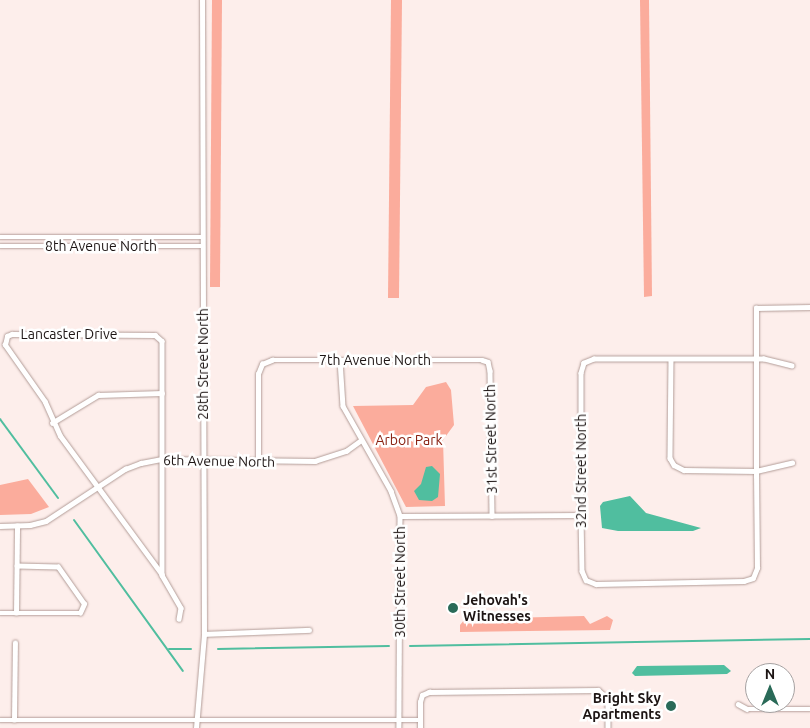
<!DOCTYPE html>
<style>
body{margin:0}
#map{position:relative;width:810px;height:728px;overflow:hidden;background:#fdeeeb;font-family:Ubuntu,sans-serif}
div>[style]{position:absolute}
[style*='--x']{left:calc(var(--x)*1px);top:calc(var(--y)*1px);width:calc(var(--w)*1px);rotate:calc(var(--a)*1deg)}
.green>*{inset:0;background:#fbac9c}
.water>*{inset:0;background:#50be9f}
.stream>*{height:2px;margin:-1px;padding:0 1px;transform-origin:1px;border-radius:1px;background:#50be9f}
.roads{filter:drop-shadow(0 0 1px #b39d98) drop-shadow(0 0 1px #b39d98)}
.street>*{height:4.5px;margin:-2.25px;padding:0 2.25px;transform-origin:2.25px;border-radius:2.25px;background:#fff}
.dots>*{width:14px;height:14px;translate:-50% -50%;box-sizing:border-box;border:2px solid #fff;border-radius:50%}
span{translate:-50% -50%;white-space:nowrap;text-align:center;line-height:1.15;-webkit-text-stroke:5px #fff;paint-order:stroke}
.street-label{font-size:14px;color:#1d1514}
.park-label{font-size:14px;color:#892212}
.poi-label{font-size:14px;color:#1d1514;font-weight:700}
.left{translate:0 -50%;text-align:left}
.right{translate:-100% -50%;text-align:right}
.north{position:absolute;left:745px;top:663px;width:50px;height:50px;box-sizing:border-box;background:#fff;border:1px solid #a5a1a1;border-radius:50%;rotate:0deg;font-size:14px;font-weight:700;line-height:20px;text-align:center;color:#1d1514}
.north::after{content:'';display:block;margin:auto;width:18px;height:22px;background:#2a6a58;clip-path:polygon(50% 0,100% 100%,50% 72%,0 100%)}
</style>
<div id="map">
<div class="green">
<i style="clip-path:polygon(212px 0,222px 0,220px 287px,210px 287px)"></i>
<i style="clip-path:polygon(391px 0,402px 0,399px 298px,388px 298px)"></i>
<i style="clip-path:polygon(640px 0,649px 0,652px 296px,644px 297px)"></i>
<i style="clip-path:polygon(446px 382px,451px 390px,454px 425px,443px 440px,445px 506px,406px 507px,353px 406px,413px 405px,426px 387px)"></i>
<i style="clip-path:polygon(28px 479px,49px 507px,31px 514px,0 515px,0 485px)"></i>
<i style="clip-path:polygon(584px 616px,590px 624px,607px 616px,613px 620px,610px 630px,460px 632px,460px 625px,465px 619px)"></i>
</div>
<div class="water">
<i style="clip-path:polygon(432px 466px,440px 474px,438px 497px,432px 501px,419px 500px,414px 491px,421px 484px,426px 467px)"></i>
<i style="clip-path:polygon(630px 496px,646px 513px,701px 528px,693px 531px,618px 531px,602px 528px,600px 506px,603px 502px)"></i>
<i style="clip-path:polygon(724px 665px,731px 671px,727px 674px,635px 676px,632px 673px,637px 666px)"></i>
</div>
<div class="stream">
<i style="--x:0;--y:419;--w:98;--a:53.7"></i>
<i style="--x:74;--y:520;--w:186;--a:54.2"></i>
<i style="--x:410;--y:646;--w:400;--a:-1"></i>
<i style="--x:169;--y:649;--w:22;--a:0"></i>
<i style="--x:218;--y:649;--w:171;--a:-1"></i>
</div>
<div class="roads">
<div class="street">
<i style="--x:0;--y:237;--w:202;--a:0"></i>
<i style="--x:0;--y:246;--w:202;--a:0"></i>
<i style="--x:12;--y:334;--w:143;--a:0.4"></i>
<i style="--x:155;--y:335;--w:9;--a:41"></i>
<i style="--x:162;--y:341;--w:234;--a:90"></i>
<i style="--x:162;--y:575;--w:172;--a:-126.3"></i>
<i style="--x:60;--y:436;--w:37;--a:-114"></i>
<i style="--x:45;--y:402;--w:70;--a:-125.1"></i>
<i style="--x:5;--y:345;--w:9;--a:-77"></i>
<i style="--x:7;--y:336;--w:5;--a:-22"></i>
<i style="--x:671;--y:359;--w:99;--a:90.6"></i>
<i style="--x:670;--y:458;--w:8;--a:60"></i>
<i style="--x:674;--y:465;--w:11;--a:27"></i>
<i style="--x:684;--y:470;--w:72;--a:0.8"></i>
<i style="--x:756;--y:471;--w:37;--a:-13"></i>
<i style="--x:340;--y:360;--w:46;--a:86.3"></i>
<i style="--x:343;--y:406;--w:98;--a:60.5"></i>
<i style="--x:391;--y:491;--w:27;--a:70"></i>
<i style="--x:400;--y:516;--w:212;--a:90.3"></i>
<i style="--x:792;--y:366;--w:29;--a:-166"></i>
<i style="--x:764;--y:359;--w:170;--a:180"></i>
<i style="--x:594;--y:359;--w:11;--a:158"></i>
<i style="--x:584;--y:363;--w:10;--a:107"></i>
<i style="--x:581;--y:373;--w:142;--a:90"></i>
<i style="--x:581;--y:515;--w:56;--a:89"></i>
<i style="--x:582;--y:571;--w:10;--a:66"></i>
<i style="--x:586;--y:580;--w:11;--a:22"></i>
<i style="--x:596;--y:584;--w:148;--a:-1.2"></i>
<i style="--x:744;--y:581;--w:9;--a:-18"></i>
<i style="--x:753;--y:578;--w:11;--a:-68"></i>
<i style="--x:757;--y:568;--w:91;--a:-90.6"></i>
<i style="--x:756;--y:477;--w:169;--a:-90"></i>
<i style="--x:756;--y:308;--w:54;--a:-1.1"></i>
<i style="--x:52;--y:423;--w:54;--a:-31.3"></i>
<i style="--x:98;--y:395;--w:64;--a:-1.8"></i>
<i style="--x:258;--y:461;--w:87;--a:-90"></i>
<i style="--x:258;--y:374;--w:11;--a:-68"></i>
<i style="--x:262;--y:364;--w:11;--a:-22"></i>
<i style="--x:272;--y:360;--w:210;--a:0"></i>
<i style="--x:482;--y:360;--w:6;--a:18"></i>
<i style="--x:488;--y:362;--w:9;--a:77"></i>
<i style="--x:490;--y:371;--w:145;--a:89.2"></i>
<i style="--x:400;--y:516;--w:181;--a:-0.3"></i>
<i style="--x:0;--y:526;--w:30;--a:-2"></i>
<i style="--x:30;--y:525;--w:16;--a:-14"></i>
<i style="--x:46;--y:521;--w:95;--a:-33.4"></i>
<i style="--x:125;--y:469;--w:17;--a:-21"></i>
<i style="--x:141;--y:463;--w:21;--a:-11"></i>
<i style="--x:162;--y:459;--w:153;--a:0.7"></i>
<i style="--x:315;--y:461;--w:33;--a:-18"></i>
<i style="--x:346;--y:451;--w:17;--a:-36"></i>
<i style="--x:162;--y:575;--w:38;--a:60"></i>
<i style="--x:181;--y:608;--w:11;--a:100"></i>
<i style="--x:0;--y:613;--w:80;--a:0"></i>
<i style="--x:80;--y:613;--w:10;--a:-66"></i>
<i style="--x:84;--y:604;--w:45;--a:-125.1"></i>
<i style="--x:58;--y:567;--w:41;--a:-178.6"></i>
<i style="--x:16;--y:613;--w:87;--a:-89.3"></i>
<i style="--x:204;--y:634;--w:105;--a:-2.2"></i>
<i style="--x:738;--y:704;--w:10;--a:29"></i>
<i style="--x:747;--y:709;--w:63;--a:0"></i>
<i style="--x:0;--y:720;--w:420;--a:0"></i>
<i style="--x:14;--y:720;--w:77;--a:-89.3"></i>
<i style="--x:196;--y:728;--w:94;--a:-85.1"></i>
<i style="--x:204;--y:634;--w:634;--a:-90.18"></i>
<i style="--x:420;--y:728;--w:26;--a:-90"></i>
<i style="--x:420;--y:702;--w:7;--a:-74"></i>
<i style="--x:422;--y:695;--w:8;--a:-23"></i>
<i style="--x:429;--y:692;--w:169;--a:-0.7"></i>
<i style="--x:598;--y:690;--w:13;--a:42"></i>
<i style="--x:608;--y:699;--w:29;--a:90"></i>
</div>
</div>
<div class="dots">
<i style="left:453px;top:608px;background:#2a6a58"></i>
<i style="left:671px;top:706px;background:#2a6a58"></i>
</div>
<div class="street-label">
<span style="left:101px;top:246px">8th Avenue North</span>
<span style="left:69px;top:334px">Lancaster Drive</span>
<span style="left:375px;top:360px">7th Avenue North</span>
<span style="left:203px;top:364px;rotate:-90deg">28th Street North</span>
<span style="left:491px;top:439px;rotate:-91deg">31st Street North</span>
<span style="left:219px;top:461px;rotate:1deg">6th Avenue North</span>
<span style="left:581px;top:471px;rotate:-90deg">32nd Street North</span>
<span style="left:400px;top:582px;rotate:-90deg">30th Street North</span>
</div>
<div class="park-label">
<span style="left:409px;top:440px">Arbor Park</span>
</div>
<div class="poi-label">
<span class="left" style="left:463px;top:608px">Jehovah's<br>Witnesses</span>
<span class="right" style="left:661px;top:706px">Bright Sky<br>Apartments</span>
</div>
<div class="north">N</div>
</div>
